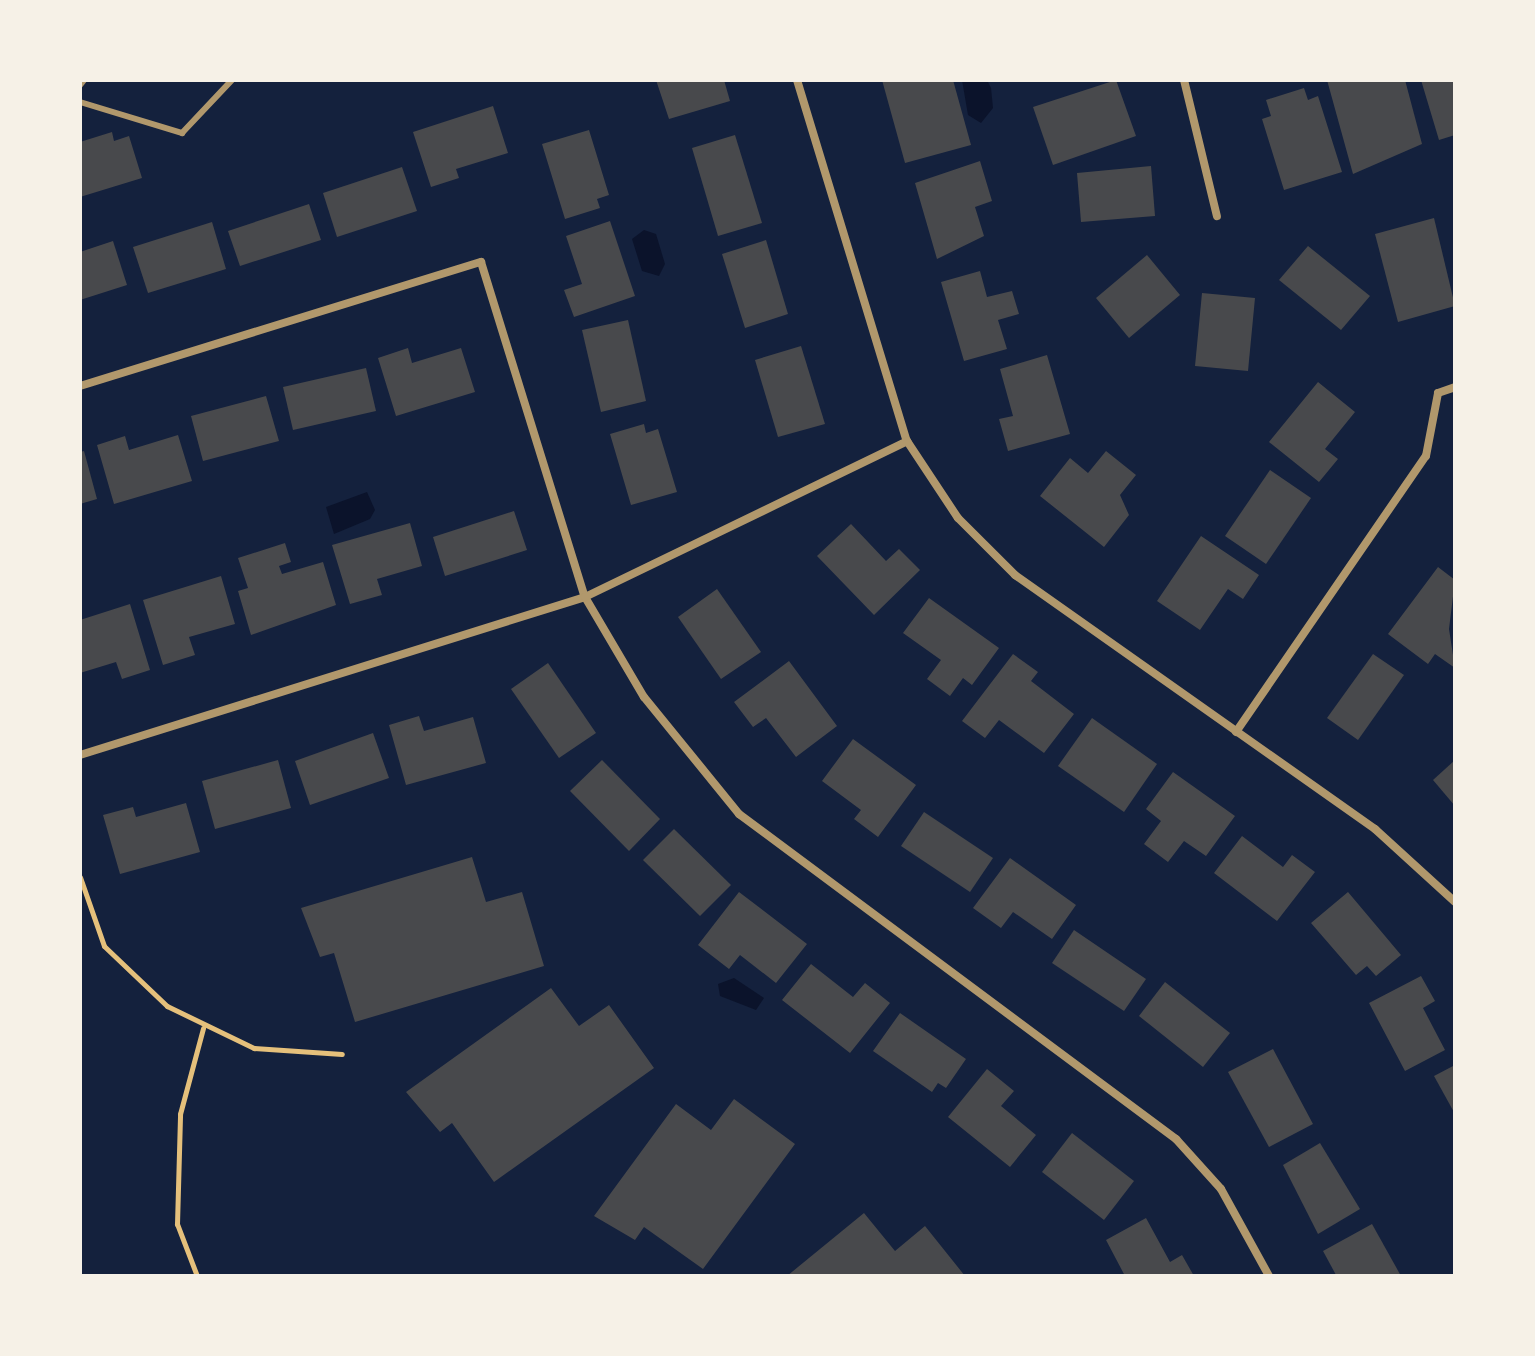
<!DOCTYPE html>
<style>
body{margin:0}
#map{position:relative;width:1535px;height:1356px;overflow:hidden;background:#14213d;font-family:"Public Sans",sans-serif}
div>[style]{position:absolute}
[style*='--x']{left:calc(var(--x)*1px);top:calc(var(--y)*1px);width:calc(var(--w)*1px);rotate:calc(var(--a)*1deg)}
.water>*{inset:0;background:#0b132b}
.building>*{inset:0;background:#48494c}
.path>*{height:5px;margin:-2.5px;padding:0 2.5px;transform-origin:2.5px;border-radius:2.5px;background:#e5c07b}
.service>*{height:6px;margin:-3px;padding:0 3px;transform-origin:3px;border-radius:3px;background:#b1986c}
.minor>*{height:8px;margin:-4px;padding:0 4px;transform-origin:4px;border-radius:4px;background:#b1986c}
span{translate:-50% -50%;white-space:nowrap;text-align:center;line-height:1.15;-webkit-text-stroke:7px #f6f1e7;paint-order:stroke}
.frame{position:absolute;inset:0;border:82px solid #f6f1e7;pointer-events:none}
</style>
<div id="map">
<div class="water">
<i style="clip-path:polygon(962px 80px,987px 80px,991px 88px,993px 108px,981px 123px,968px 115px)"></i>
<i style="clip-path:polygon(644px 230px,656px 234px,665px 264px,659px 276px,642px 271px,632px 239px)"></i>
<i style="clip-path:polygon(367px 492px,375px 510px,370px 519px,334px 534px,326px 507px)"></i>
<i style="clip-path:polygon(734px 978px,764px 998px,756px 1010px,720px 996px,718px 984px)"></i>
</div>
<div class="building">
<i style="clip-path:polygon(656px 80px,724px 80px,730px 101px,669px 119px)"></i>
<i style="clip-path:polygon(882px 80px,953px 80px,971px 145px,905px 163px)"></i>
<i style="clip-path:polygon(1116px 80px,1136px 136px,1053px 165px,1033px 107px)"></i>
<i style="clip-path:polygon(1327px 80px,1405px 80px,1422px 144px,1353px 174px)"></i>
<i style="clip-path:polygon(1421px 80px,1455px 80px,1455px 135px,1439px 140px)"></i>
<i style="clip-path:polygon(1304px 88px,1308px 100px,1318px 96px,1342px 172px,1284px 190px,1262px 119px,1271px 116px,1266px 100px)"></i>
<i style="clip-path:polygon(493px 106px,508px 153px,456px 169px,459px 178px,431px 187px,413px 132px)"></i>
<i style="clip-path:polygon(589px 130px,609px 195px,597px 199px,600px 208px,565px 219px,542px 144px)"></i>
<i style="clip-path:polygon(112px 132px,114px 141px,129px 136px,142px 178px,80px 197px,80px 142px)"></i>
<i style="clip-path:polygon(735px 135px,762px 223px,718px 236px,692px 148px)"></i>
<i style="clip-path:polygon(980px 161px,992px 201px,975px 207px,984px 236px,937px 259px,915px 183px)"></i>
<i style="clip-path:polygon(1151px 166px,1155px 216px,1081px 222px,1077px 173px)"></i>
<i style="clip-path:polygon(402px 167px,417px 211px,337px 237px,323px 193px)"></i>
<i style="clip-path:polygon(309px 204px,321px 240px,240px 266px,228px 231px)"></i>
<i style="clip-path:polygon(1434px 218px,1455px 306px,1398px 322px,1375px 234px)"></i>
<i style="clip-path:polygon(610px 221px,635px 296px,574px 317px,564px 290px,582px 284px,566px 236px)"></i>
<i style="clip-path:polygon(212px 222px,226px 269px,148px 293px,133px 247px)"></i>
<i style="clip-path:polygon(766px 240px,788px 314px,745px 328px,722px 254px)"></i>
<i style="clip-path:polygon(113px 241px,127px 285px,80px 300px,80px 252px)"></i>
<i style="clip-path:polygon(1308px 246px,1370px 296px,1341px 330px,1279px 280px)"></i>
<i style="clip-path:polygon(1147px 255px,1180px 295px,1129px 338px,1096px 298px)"></i>
<i style="clip-path:polygon(980px 271px,987px 297px,1012px 291px,1019px 314px,998px 320px,1007px 349px,964px 361px,941px 282px)"></i>
<i style="clip-path:polygon(1202px 293px,1255px 298px,1248px 371px,1195px 366px)"></i>
<i style="clip-path:polygon(628px 320px,646px 401px,601px 412px,582px 330px)"></i>
<i style="clip-path:polygon(801px 346px,825px 424px,778px 437px,755px 360px)"></i>
<i style="clip-path:polygon(408px 348px,412px 363px,461px 348px,475px 392px,396px 416px,378px 358px)"></i>
<i style="clip-path:polygon(1047px 355px,1070px 434px,1008px 451px,999px 419px,1013px 416px,1000px 369px)"></i>
<i style="clip-path:polygon(366px 368px,376px 411px,293px 430px,283px 387px)"></i>
<i style="clip-path:polygon(1318px 382px,1355px 412px,1325px 449px,1338px 459px,1319px 482px,1269px 442px)"></i>
<i style="clip-path:polygon(266px 396px,279px 441px,203px 461px,191px 416px)"></i>
<i style="clip-path:polygon(644px 424px,646px 433px,658px 429px,677px 492px,631px 505px,610px 434px)"></i>
<i style="clip-path:polygon(178px 435px,192px 481px,114px 504px,97px 445px,125px 436px,129px 450px)"></i>
<i style="clip-path:polygon(84px 451px,97px 499px,80px 504px,80px 452px)"></i>
<i style="clip-path:polygon(1106px 451px,1136px 475px,1120px 495px,1129px 515px,1104px 547px,1040px 496px,1070px 458px,1088px 473px)"></i>
<i style="clip-path:polygon(1270px 470px,1311px 498px,1266px 564px,1225px 536px)"></i>
<i style="clip-path:polygon(514px 511px,527px 550px,445px 576px,433px 537px)"></i>
<i style="clip-path:polygon(410px 523px,422px 566px,377px 579px,382px 595px,350px 604px,332px 545px)"></i>
<i style="clip-path:polygon(851px 524px,886px 561px,899px 549px,920px 570px,874px 615px,817px 556px)"></i>
<i style="clip-path:polygon(1201px 536px,1259px 575px,1243px 599px,1228px 589px,1200px 630px,1157px 601px)"></i>
<i style="clip-path:polygon(285px 543px,291px 562px,279px 566px,282px 574px,323px 562px,336px 605px,251px 635px,238px 591px,248px 588px,238px 558px)"></i>
<i style="clip-path:polygon(1438px 567px,1455px 580px,1449px 629px,1455px 668px,1435px 654px,1428px 664px,1388px 634px)"></i>
<i style="clip-path:polygon(221px 576px,235px 624px,189px 637px,195px 655px,163px 665px,143px 600px)"></i>
<i style="clip-path:polygon(717px 589px,761px 652px,721px 679px,678px 617px)"></i>
<i style="clip-path:polygon(929px 598px,999px 648px,972px 685px,963px 678px,950px 696px,927px 679px,941px 660px,903px 633px)"></i>
<i style="clip-path:polygon(130px 604px,150px 670px,122px 679px,116px 662px,80px 673px,80px 620px)"></i>
<i style="clip-path:polygon(1013px 654px,1038px 672px,1031px 681px,1074px 714px,1044px 753px,999px 720px,985px 738px,962px 721px)"></i>
<i style="clip-path:polygon(1373px 654px,1404px 675px,1358px 740px,1327px 718px)"></i>
<i style="clip-path:polygon(789px 661px,837px 726px,796px 757px,766px 718px,753px 727px,734px 702px)"></i>
<i style="clip-path:polygon(548px 663px,596px 733px,559px 758px,511px 689px)"></i>
<i style="clip-path:polygon(419px 716px,424px 731px,473px 717px,486px 763px,406px 785px,389px 725px)"></i>
<i style="clip-path:polygon(1092px 718px,1157px 764px,1124px 812px,1058px 766px)"></i>
<i style="clip-path:polygon(373px 733px,389px 778px,310px 805px,295px 761px)"></i>
<i style="clip-path:polygon(853px 739px,916px 785px,878px 837px,854px 819px,861px 810px,822px 781px)"></i>
<i style="clip-path:polygon(278px 760px,291px 808px,215px 829px,202px 781px)"></i>
<i style="clip-path:polygon(602px 760px,660px 819px,629px 851px,570px 791px)"></i>
<i style="clip-path:polygon(1455px 760px,1455px 806px,1433px 780px)"></i>
<i style="clip-path:polygon(1173px 772px,1235px 816px,1206px 856px,1184px 841px,1168px 862px,1144px 844px,1161px 821px,1146px 809px)"></i>
<i style="clip-path:polygon(186px 803px,200px 852px,120px 874px,103px 815px,133px 807px,136px 817px)"></i>
<i style="clip-path:polygon(924px 812px,993px 858px,970px 892px,901px 846px)"></i>
<i style="clip-path:polygon(674px 829px,731px 885px,700px 916px,643px 860px)"></i>
<i style="clip-path:polygon(1242px 836px,1283px 867px,1292px 855px,1315px 872px,1277px 921px,1214px 873px)"></i>
<i style="clip-path:polygon(472px 857px,486px 902px,522px 892px,544px 966px,355px 1022px,334px 953px,320px 957px,301px 908px)"></i>
<i style="clip-path:polygon(1010px 858px,1076px 905px,1052px 939px,1013px 912px,1001px 928px,973px 908px)"></i>
<i style="clip-path:polygon(739px 892px,807px 944px,776px 983px,740px 955px,729px 969px,698px 945px)"></i>
<i style="clip-path:polygon(1348px 892px,1401px 955px,1376px 976px,1367px 966px,1356px 975px,1311px 923px)"></i>
<i style="clip-path:polygon(1074px 930px,1146px 979px,1124px 1011px,1052px 963px)"></i>
<i style="clip-path:polygon(811px 964px,853px 997px,865px 983px,890px 1003px,850px 1053px,782px 1000px)"></i>
<i style="clip-path:polygon(1421px 976px,1435px 1001px,1423px 1008px,1445px 1050px,1405px 1071px,1369px 1003px)"></i>
<i style="clip-path:polygon(1165px 982px,1230px 1033px,1203px 1067px,1139px 1016px)"></i>
<i style="clip-path:polygon(551px 988px,579px 1026px,609px 1005px,654px 1068px,494px 1182px,452px 1123px,440px 1132px,406px 1092px)"></i>
<i style="clip-path:polygon(900px 1013px,966px 1059px,946px 1088px,938px 1083px,932px 1092px,873px 1051px)"></i>
<i style="clip-path:polygon(1273px 1049px,1313px 1124px,1269px 1147px,1228px 1072px)"></i>
<i style="clip-path:polygon(1455px 1065px,1455px 1114px,1434px 1076px)"></i>
<i style="clip-path:polygon(987px 1069px,1014px 1091px,1001px 1106px,1036px 1135px,1010px 1167px,948px 1117px)"></i>
<i style="clip-path:polygon(734px 1099px,795px 1144px,703px 1269px,644px 1227px,635px 1240px,594px 1216px,676px 1104px,711px 1130px)"></i>
<i style="clip-path:polygon(1072px 1133px,1134px 1181px,1104px 1220px,1042px 1172px)"></i>
<i style="clip-path:polygon(1320px 1143px,1360px 1209px,1318px 1234px,1283px 1165px)"></i>
<i style="clip-path:polygon(864px 1213px,895px 1251px,925px 1226px,965px 1276px,787px 1276px)"></i>
<i style="clip-path:polygon(1146px 1218px,1170px 1262px,1182px 1255px,1194px 1276px,1125px 1276px,1106px 1240px)"></i>
<i style="clip-path:polygon(1372px 1224px,1401px 1276px,1336px 1275px,1323px 1251px)"></i>
</div>
<div class="path">
<i style="--x:80;--y:877;--w:73;--a:70.8"></i>
<i style="--x:104;--y:946;--w:87;--a:43.6"></i>
<i style="--x:167;--y:1006;--w:97;--a:25.8"></i>
<i style="--x:254;--y:1048;--w:88;--a:3.9"></i>
<i style="--x:197;--y:1276;--w:56;--a:-111"></i>
<i style="--x:177;--y:1224;--w:110;--a:-88.4"></i>
<i style="--x:180;--y:1114;--w:89;--a:-75"></i>
</div>
<div class="service">
<i style="--x:80;--y:85;--w:6;--a:-51"></i>
<i style="--x:80;--y:102;--w:107;--a:16.9"></i>
<i style="--x:182;--y:133;--w:73;--a:-46.7"></i>
</div>
<div class="minor">
<i style="--x:797;--y:80;--w:377;--a:73.1"></i>
<i style="--x:907;--y:441;--w:92;--a:56.5"></i>
<i style="--x:958;--y:518;--w:81;--a:45"></i>
<i style="--x:1015;--y:575;--w:441;--a:35.2"></i>
<i style="--x:1375;--y:829;--w:108;--a:42.4"></i>
<i style="--x:1184;--y:80;--w:140;--a:76.4"></i>
<i style="--x:80;--y:386;--w:420;--a:-17.2"></i>
<i style="--x:481;--y:262;--w:351;--a:72.8"></i>
<i style="--x:585;--y:597;--w:116;--a:59.5"></i>
<i style="--x:644;--y:697;--w:151;--a:50.9"></i>
<i style="--x:739;--y:814;--w:545;--a:36.64"></i>
<i style="--x:1176;--y:1139;--w:67;--a:48"></i>
<i style="--x:1221;--y:1189;--w:99;--a:61.1"></i>
<i style="--x:1236;--y:732;--w:335;--a:-55.5"></i>
<i style="--x:1426;--y:456;--w:64;--a:-79.2"></i>
<i style="--x:1438;--y:393;--w:18;--a:-19"></i>
<i style="--x:80;--y:755;--w:529;--a:-17.37"></i>
<i style="--x:585;--y:597;--w:358;--a:-25.8"></i>
</div>
<div class="frame"></div>
</div>
